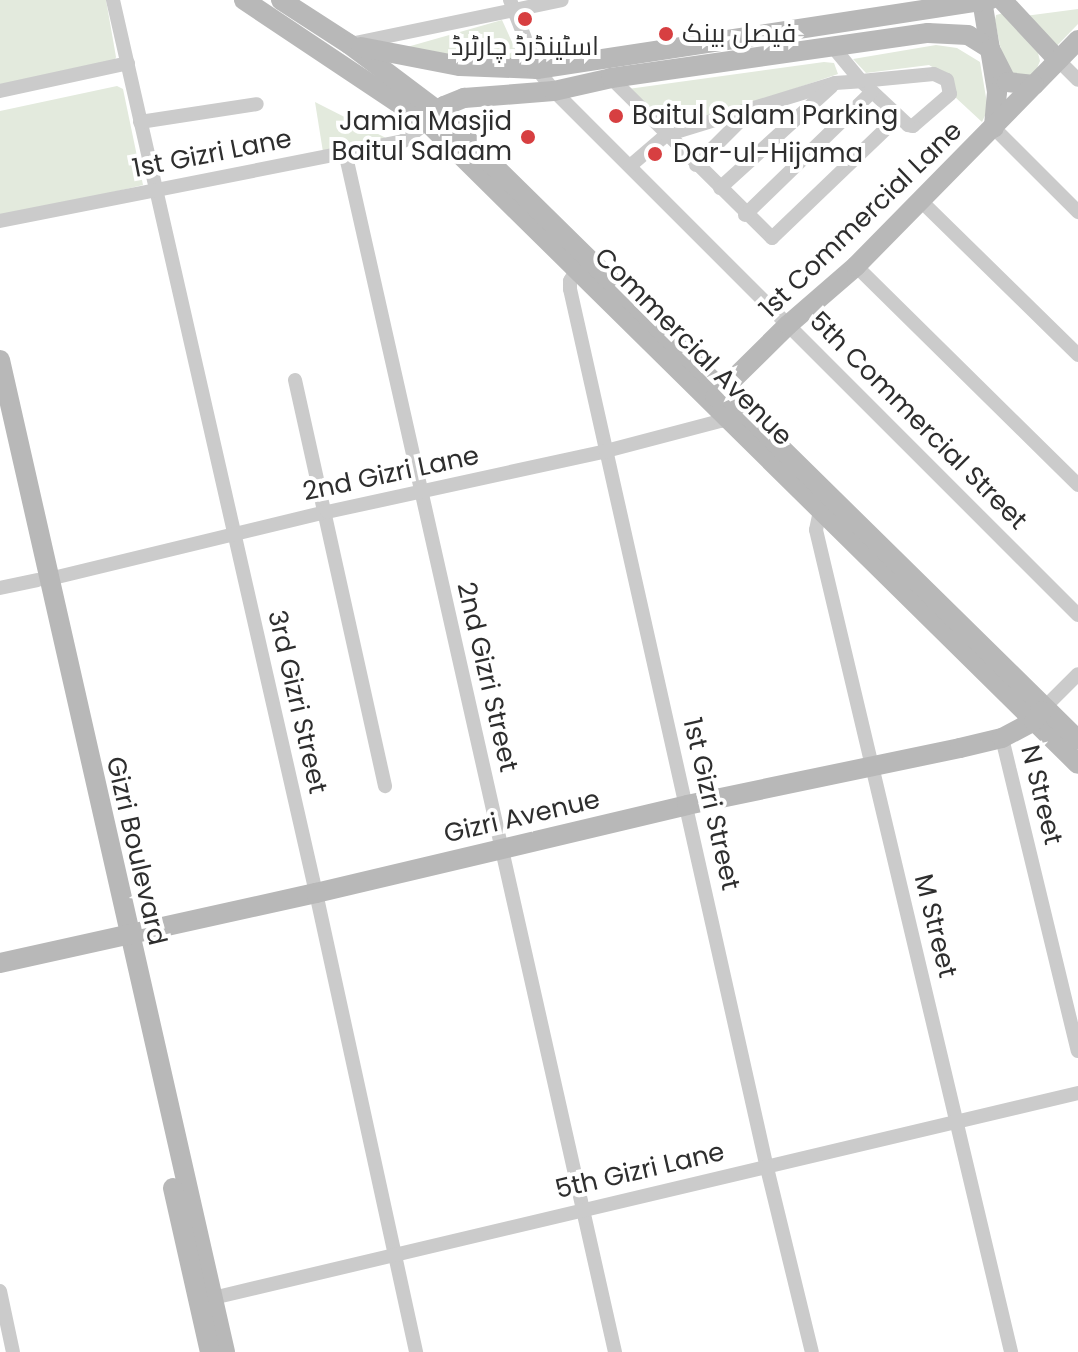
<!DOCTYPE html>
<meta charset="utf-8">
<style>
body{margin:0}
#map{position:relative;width:1078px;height:1352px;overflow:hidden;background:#fff;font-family:Poppins,Cairo,sans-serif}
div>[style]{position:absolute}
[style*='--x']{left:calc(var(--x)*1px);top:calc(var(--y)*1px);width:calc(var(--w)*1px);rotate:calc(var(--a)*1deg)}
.green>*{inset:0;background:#e3eadd}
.street>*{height:14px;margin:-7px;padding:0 7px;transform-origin:7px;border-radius:7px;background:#cbcbcb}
.secondary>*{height:20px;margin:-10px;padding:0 10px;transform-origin:10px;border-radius:10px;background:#b8b8b8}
.dots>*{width:22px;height:22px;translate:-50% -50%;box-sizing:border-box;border:4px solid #fff;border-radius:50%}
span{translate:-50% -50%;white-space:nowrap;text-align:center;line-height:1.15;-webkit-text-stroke:8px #fff;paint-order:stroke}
.poi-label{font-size:26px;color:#2e2e2e}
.left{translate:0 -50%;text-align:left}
.right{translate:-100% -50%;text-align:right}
.street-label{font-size:26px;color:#2e2e2e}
</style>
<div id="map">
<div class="green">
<i style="clip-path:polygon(0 0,106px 0,116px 57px,114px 62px,0 88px)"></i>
<i style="clip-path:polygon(1078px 9px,1078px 24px,1051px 52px,1025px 16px)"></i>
<i style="clip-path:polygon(1004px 13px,1038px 53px,1040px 61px,1035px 73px,1019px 80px,1004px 66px,995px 20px,996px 15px)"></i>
<i style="clip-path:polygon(502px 20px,517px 53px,516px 59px,467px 61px,400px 49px)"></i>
<i style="clip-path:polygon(936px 45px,957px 48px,980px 62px,988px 109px,982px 122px,955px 97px,941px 72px,929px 65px,866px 73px,853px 59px)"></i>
<i style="clip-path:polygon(824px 62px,834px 63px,838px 74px,670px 131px,628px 89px)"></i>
<i style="clip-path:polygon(117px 86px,123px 89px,143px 185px,0 219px,0 111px)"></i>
<i style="clip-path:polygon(315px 102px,388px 139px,323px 152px)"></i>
</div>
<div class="street">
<i style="--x:113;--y:0;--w:916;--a:77.19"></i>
<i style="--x:316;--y:893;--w:470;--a:77.7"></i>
<i style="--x:510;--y:0;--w:74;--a:68.6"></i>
<i style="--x:537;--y:69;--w:28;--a:52"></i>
<i style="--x:554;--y:91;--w:741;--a:45"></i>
<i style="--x:355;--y:43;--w:211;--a:-11.7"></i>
<i style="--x:1058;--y:60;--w:28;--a:45"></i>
<i style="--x:611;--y:78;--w:227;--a:44.8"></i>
<i style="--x:772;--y:238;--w:175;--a:-43.8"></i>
<i style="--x:0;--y:91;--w:131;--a:-12.3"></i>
<i style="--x:140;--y:122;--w:118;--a:-8.7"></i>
<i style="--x:994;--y:128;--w:119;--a:45"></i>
<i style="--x:345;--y:152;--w:1230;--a:77.32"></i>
<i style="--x:696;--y:165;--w:76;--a:-45"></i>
<i style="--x:630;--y:166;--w:48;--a:-40.7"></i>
<i style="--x:666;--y:135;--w:177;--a:-17.1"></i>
<i style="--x:835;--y:83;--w:26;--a:-4"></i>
<i style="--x:861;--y:81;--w:73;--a:-5.5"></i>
<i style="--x:934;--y:74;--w:14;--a:25"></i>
<i style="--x:947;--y:80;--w:14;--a:78"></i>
<i style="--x:950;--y:94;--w:49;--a:139.1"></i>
<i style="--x:913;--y:126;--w:5;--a:-169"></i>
<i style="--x:908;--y:125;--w:64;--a:-136.9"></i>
<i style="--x:861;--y:81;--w:44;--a:-129.5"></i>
<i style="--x:720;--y:188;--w:151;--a:-42.3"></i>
<i style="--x:921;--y:201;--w:220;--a:44.4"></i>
<i style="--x:745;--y:215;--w:177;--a:-44.1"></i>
<i style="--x:0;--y:221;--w:411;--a:-11.2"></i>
<i style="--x:403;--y:141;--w:31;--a:-38"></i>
<i style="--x:856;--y:266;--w:312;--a:44.6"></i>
<i style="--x:578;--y:268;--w:15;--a:122"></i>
<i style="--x:570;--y:281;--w:8;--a:90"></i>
<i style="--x:570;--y:289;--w:901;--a:77.37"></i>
<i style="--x:767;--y:1168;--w:189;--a:76.3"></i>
<i style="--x:295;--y:380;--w:416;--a:77.5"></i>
<i style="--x:820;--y:511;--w:19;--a:102"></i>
<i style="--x:816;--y:530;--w:845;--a:76.65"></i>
<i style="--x:49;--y:579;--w:286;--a:-13.6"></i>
<i style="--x:327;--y:512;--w:286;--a:-12.3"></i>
<i style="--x:606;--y:451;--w:118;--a:-14.7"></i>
<i style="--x:720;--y:421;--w:14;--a:-39"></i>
<i style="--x:0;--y:588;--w:38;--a:-12"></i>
<i style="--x:1046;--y:706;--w:45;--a:-45"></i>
<i style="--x:1002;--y:738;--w:322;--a:76.4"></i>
<i style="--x:0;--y:1291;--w:62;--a:78"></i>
<i style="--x:213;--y:1298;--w:889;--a:-13.33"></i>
</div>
<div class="secondary">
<i style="--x:244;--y:0;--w:220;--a:33.7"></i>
<i style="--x:427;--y:122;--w:914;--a:44.6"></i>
<i style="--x:281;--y:0;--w:81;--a:32.9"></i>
<i style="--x:349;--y:44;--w:111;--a:37"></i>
<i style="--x:438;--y:111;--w:897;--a:44.5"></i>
<i style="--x:982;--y:0;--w:93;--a:80.7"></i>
<i style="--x:997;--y:92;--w:36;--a:95"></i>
<i style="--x:1002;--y:0;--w:82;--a:47"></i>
<i style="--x:361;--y:47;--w:101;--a:10.9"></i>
<i style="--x:460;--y:66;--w:77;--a:2.2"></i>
<i style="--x:537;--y:69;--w:458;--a:-8.7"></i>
<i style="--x:430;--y:119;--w:19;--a:-43"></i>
<i style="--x:444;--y:106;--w:22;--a:-22"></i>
<i style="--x:464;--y:98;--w:90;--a:-4.4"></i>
<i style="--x:554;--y:91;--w:58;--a:-12.8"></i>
<i style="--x:611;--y:78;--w:320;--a:-8.1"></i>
<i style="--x:928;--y:33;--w:40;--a:2.9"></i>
<i style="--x:968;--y:35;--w:26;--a:32"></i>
<i style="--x:990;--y:49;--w:37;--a:63"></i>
<i style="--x:1007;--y:82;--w:27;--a:6"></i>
<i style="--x:1034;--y:85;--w:63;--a:-45.6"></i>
<i style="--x:0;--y:360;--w:1017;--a:77.22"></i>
<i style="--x:715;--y:397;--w:103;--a:-44.6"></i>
<i style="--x:788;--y:325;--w:90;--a:-40.9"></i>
<i style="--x:856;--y:266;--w:254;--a:-45.5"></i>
<i style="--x:0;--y:963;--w:324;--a:-12.5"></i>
<i style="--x:316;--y:893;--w:381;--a:-13.3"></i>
<i style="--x:687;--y:805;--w:279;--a:-11.8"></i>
<i style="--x:960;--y:748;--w:43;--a:-13.4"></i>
<i style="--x:1002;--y:738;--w:36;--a:-28"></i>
<i style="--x:1034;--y:721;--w:13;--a:-51"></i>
<i style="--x:173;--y:1188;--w:168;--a:77.3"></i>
</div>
<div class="dots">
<i style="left:525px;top:19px;background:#d73f41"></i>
<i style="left:666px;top:34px;background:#d73f41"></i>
<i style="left:616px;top:116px;background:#d73f41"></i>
<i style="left:528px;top:137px;background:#d73f41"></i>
<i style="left:655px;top:154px;background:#d73f41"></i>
</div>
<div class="poi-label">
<span class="left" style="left:682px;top:34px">فیصل بینک</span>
<span style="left:525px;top:47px">اسٹینڈرڈ چارٹرڈ</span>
<span class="left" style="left:632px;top:116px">Baitul Salam Parking</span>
<span class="right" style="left:512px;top:137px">Jamia Masjid<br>Baitul Salaam</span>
<span class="left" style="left:673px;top:154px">Dar-ul-Hijama</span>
</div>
<div class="street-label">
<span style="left:212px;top:154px;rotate:-11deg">1st Gizri Lane</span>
<span style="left:861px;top:220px;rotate:-44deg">1st Commercial Lane</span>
<span style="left:693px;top:347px;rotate:45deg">Commercial Avenue</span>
<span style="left:918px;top:421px;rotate:45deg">5th Commercial Street</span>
<span style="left:391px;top:474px;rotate:-12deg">2nd Gizri Lane</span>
<span style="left:487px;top:677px;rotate:77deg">2nd Gizri Street</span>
<span style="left:297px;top:702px;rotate:77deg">3rd Gizri Street</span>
<span style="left:1041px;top:795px;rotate:76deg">N Street</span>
<span style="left:711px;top:804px;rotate:77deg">1st Gizri Street</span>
<span style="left:522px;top:817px;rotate:-13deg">Gizri Avenue</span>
<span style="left:136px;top:851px;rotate:77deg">Gizri Boulevard</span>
<span style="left:935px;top:926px;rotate:76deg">M Street</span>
<span style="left:640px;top:1171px;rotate:-13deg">5th Gizri Lane</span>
</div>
</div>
